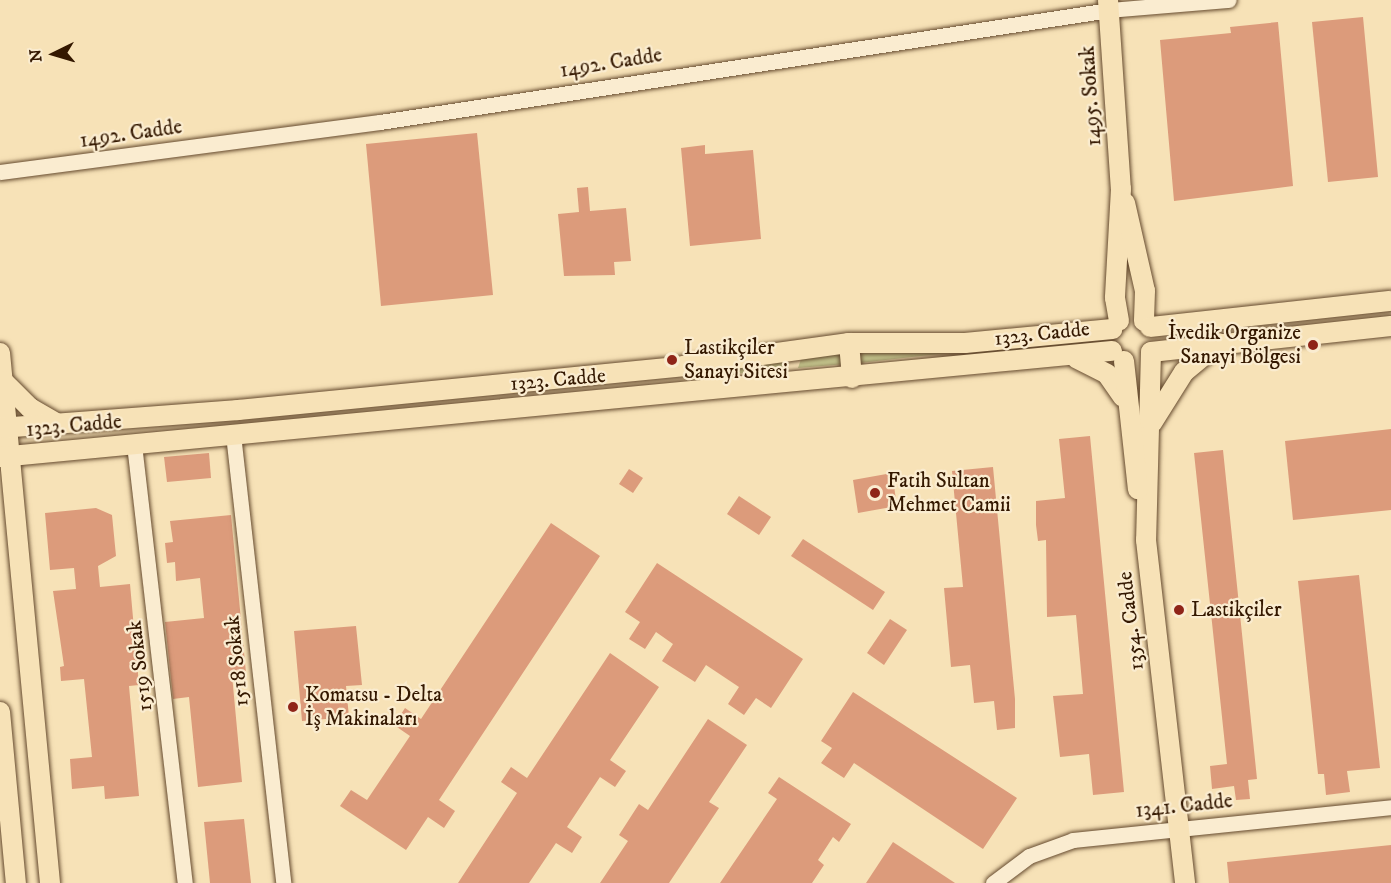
<!DOCTYPE html>
<meta charset="utf-8">
<style>
body{margin:0}
#map{position:relative;width:1391px;height:883px;overflow:hidden;background:#f7e2b7;font-family:"IM FELL DW Pica",serif}
div>[style]{position:absolute}
[style*='--x']{left:calc(var(--x)*1px);top:calc(var(--y)*1px);width:calc(var(--w)*1px);rotate:calc(var(--a)*1deg)}
.green>*{inset:0;background:#c2c28b}
.building>*{inset:0;background:#dc9b7b}
.roads{filter:drop-shadow(0 0 2px #654a2e) drop-shadow(0 0 2px #654a2e)}
.minor>*{height:15px;margin:-7.5px;padding:0 7.5px;transform-origin:7.5px;border-radius:7.5px;background:#faecd0}
.major>*{height:20px;margin:-10px;padding:0 10px;transform-origin:10px;border-radius:10px;background:#f7e2b7}
.dots>*{width:16px;height:16px;translate:-50% -50%;box-sizing:border-box;border:3px solid #faecd0;border-radius:50%}
span{translate:-50% -50%;white-space:nowrap;text-align:center;line-height:1.15;-webkit-text-stroke:4.5px #faecd0;paint-order:stroke}
.street-label{font-size:21px;color:#341800}
.poi-label{font-size:21px;color:#341800}
.right{translate:-100% -50%;text-align:right}
.left{translate:0 -50%;text-align:left}
.north{position:absolute;left:24px;top:24px;width:60px;height:60px;-webkit-text-stroke:4px #faecd0;paint-order:stroke;rotate:265deg;font-size:16px;font-weight:700;line-height:24px;text-align:center;color:#341800}
.north::after{content:'';display:block;margin:auto;width:21px;height:27px;background:#341800;clip-path:polygon(50% 0,100% 100%,50% 72%,0 100%)}
</style>
<div id="map">
<div class="green">
<i style="clip-path:polygon(842px 347px,846px 364px,798px 368px,803px 353px)"></i>
<i style="clip-path:polygon(860px 351px,956px 352px,859px 363px)"></i>
<i style="clip-path:polygon(788px 358px,784px 369px,713px 376px,713px 372px)"></i>
</div>
<div class="building">
<i style="clip-path:polygon(1363px 17px,1378px 177px,1328px 182px,1312px 22px)"></i>
<i style="clip-path:polygon(1278px 22px,1293px 186px,1174px 201px,1160px 40px,1231px 33px,1230px 27px)"></i>
<i style="clip-path:polygon(477px 133px,493px 295px,381px 306px,366px 144px)"></i>
<i style="clip-path:polygon(705px 145px,705px 154px,753px 150px,761px 239px,690px 246px,681px 148px)"></i>
<i style="clip-path:polygon(588px 187px,590px 211px,626px 208px,631px 261px,614px 262px,615px 275px,564px 276px,558px 214px,579px 212px,577px 188px)"></i>
<i style="clip-path:polygon(1391px 429px,1391px 510px,1293px 520px,1285px 441px)"></i>
<i style="clip-path:polygon(1090px 436px,1124px 792px,1093px 795px,1089px 754px,1060px 757px,1053px 696px,1083px 694px,1076px 615px,1047px 617px,1046px 540px,1038px 541px,1036px 525px,1036px 501px,1065px 498px,1059px 439px)"></i>
<i style="clip-path:polygon(1223px 450px,1257px 779px,1248px 780px,1250px 799px,1236px 800px,1234px 786px,1212px 789px,1210px 766px,1227px 764px,1194px 453px)"></i>
<i style="clip-path:polygon(209px 453px,211px 478px,167px 482px,164px 457px)"></i>
<i style="clip-path:polygon(993px 467px,1015px 699px,1015px 728px,997px 730px,994px 701px,974px 703px,970px 665px,951px 667px,944px 588px,963px 587px,952px 471px)"></i>
<i style="clip-path:polygon(629px 469px,643px 478px,633px 493px,619px 484px)"></i>
<i style="clip-path:polygon(892px 473px,897px 506px,858px 513px,853px 480px)"></i>
<i style="clip-path:polygon(739px 496px,771px 517px,759px 535px,727px 514px)"></i>
<i style="clip-path:polygon(96px 508px,112px 515px,116px 556px,98px 566px,100px 587px,130px 584px,139px 685px,129px 686px,139px 796px,105px 799px,104px 786px,72px 789px,70px 759px,92px 757px,84px 679px,61px 681px,60px 667px,64px 666px,53px 591px,76px 589px,74px 568px,50px 570px,45px 513px)"></i>
<i style="clip-path:polygon(231px 515px,246px 673px,232px 675px,242px 782px,198px 787px,189px 697px,173px 699px,165px 622px,204px 618px,200px 578px,176px 581px,175px 562px,167px 563px,165px 543px,173px 542px,170px 521px)"></i>
<i style="clip-path:polygon(551px 523px,600px 556px,439px 800px,455px 811px,444px 828px,428px 817px,406px 850px,340px 806px,351px 790px,367px 800px,410px 736px,394px 725px,405px 708px,421px 719px)"></i>
<i style="clip-path:polygon(803px 539px,885px 592px,873px 610px,791px 556px)"></i>
<i style="clip-path:polygon(657px 563px,803px 659px,771px 708px,756px 698px,744px 715px,728px 704px,739px 687px,706px 665px,695px 682px,662px 661px,673px 644px,656px 632px,645px 649px,629px 639px,640px 622px,625px 612px)"></i>
<i style="clip-path:polygon(1359px 575px,1380px 768px,1347px 771px,1350px 792px,1326px 795px,1324px 774px,1318px 774px,1298px 581px)"></i>
<i style="clip-path:polygon(890px 619px,907px 630px,884px 665px,867px 653px)"></i>
<i style="clip-path:polygon(356px 626px,362px 685px,346px 686px,349px 717px,302px 721px,294px 631px)"></i>
<i style="clip-path:polygon(610px 653px,659px 687px,610px 760px,626px 771px,615px 787px,600px 777px,567px 827px,582px 837px,572px 853px,556px 843px,529px 883px,458px 883px,517px 793px,501px 782px,511px 767px,527px 778px)"></i>
<i style="clip-path:polygon(853px 692px,1017px 798px,983px 849px,854px 763px,844px 778px,821px 763px,832px 748px,821px 741px)"></i>
<i style="clip-path:polygon(708px 719px,747px 745px,709px 802px,719px 808px,669px 883px,600px 883px,628px 841px,619px 835px,639px 804px,648px 810px)"></i>
<i style="clip-path:polygon(779px 777px,851px 824px,839px 842px,833px 837px,818px 860px,824px 865px,812px 883px,720px 883px,777px 799px,768px 793px)"></i>
<i style="clip-path:polygon(244px 819px,251px 883px,210px 883px,204px 822px)"></i>
<i style="clip-path:polygon(893px 842px,955px 883px,866px 883px)"></i>
<i style="clip-path:polygon(1391px 845px,1391px 883px,1229px 883px,1227px 862px)"></i>
</div>
<div class="roads">
<div class="minor">
<i style="--x:0;--y:172;--w:383;--a:-7.5"></i>
<i style="--x:380;--y:122;--w:738;--a:-8.73"></i>
<i style="--x:1109;--y:10;--w:120;--a:-4.8"></i>
<i style="--x:233;--y:434;--w:452;--a:83.6"></i>
<i style="--x:134;--y:444;--w:442;--a:83.4"></i>
<i style="--x:993;--y:883;--w:45;--a:-36.9"></i>
<i style="--x:1029;--y:856;--w:47;--a:-20"></i>
<i style="--x:1073;--y:840;--w:320;--a:-5.9"></i>
</div>
<div class="major">
<i style="--x:1108;--y:0;--w:189;--a:86.1"></i>
<i style="--x:1121;--y:189;--w:109;--a:93.2"></i>
<i style="--x:1115;--y:298;--w:23;--a:80"></i>
<i style="--x:1125;--y:203;--w:90;--a:77.2"></i>
<i style="--x:1145;--y:291;--w:30;--a:92"></i>
<i style="--x:1150;--y:327;--w:242;--a:-6.2"></i>
<i style="--x:849;--y:343;--w:35;--a:85"></i>
<i style="--x:1151;--y:352;--w:188;--a:91.5"></i>
<i style="--x:1146;--y:540;--w:345;--a:83.5"></i>
<i style="--x:1151;--y:352;--w:241;--a:-6.2"></i>
<i style="--x:0;--y:353;--w:532;--a:84.61"></i>
<i style="--x:1076;--y:358;--w:35;--a:27"></i>
<i style="--x:1107;--y:374;--w:28;--a:55"></i>
<i style="--x:1124;--y:361;--w:129;--a:83.8"></i>
<i style="--x:3;--y:381;--w:38;--a:45"></i>
<i style="--x:30;--y:408;--w:32;--a:30"></i>
<i style="--x:1152;--y:423;--w:60;--a:-57.9"></i>
<i style="--x:1184;--y:372;--w:45;--a:-39.6"></i>
<i style="--x:0;--y:428;--w:239;--a:-4.3"></i>
<i style="--x:238;--y:410;--w:447;--a:-5.6"></i>
<i style="--x:683;--y:366;--w:168;--a:-7.9"></i>
<i style="--x:849;--y:343;--w:116;--a:0"></i>
<i style="--x:965;--y:343;--w:148;--a:-5.4"></i>
<i style="--x:0;--y:457;--w:1117;--a:-5.45"></i>
<i style="--x:0;--y:712;--w:172;--a:84.7"></i>
</div>
</div>
<div class="dots">
<i style="left:1313px;top:345px;background:#8f2418"></i>
<i style="left:672px;top:360px;background:#8f2418"></i>
<i style="left:875px;top:493px;background:#8f2418"></i>
<i style="left:1179px;top:610px;background:#8f2418"></i>
<i style="left:293px;top:707px;background:#8f2418"></i>
</div>
<div class="street-label">
<span style="left:611px;top:63px;rotate:-9deg">1492. Cadde</span>
<span style="left:1091px;top:96px;rotate:-94deg">1495. Sokak</span>
<span style="left:131px;top:134px;rotate:-8deg">1492. Cadde</span>
<span style="left:1042px;top:334px;rotate:-6deg">1323. Cadde</span>
<span style="left:558px;top:380px;rotate:-5deg">1323. Cadde</span>
<span style="left:74px;top:426px;rotate:-5deg">1323. Cadde</span>
<span style="left:1131px;top:621px;rotate:-97deg">1354. Cadde</span>
<span style="left:237px;top:661px;rotate:-96deg">1518 Sokak</span>
<span style="left:140px;top:666px;rotate:-97deg">1519 Sokak</span>
<span style="left:1184px;top:806px;rotate:-6deg">1341. Cadde</span>
</div>
<div class="poi-label">
<span class="right" style="left:1301px;top:345px">İvedik Organize<br>Sanayi Bölgesi</span>
<span class="left" style="left:684px;top:360px">Lastikçiler<br>Sanayi Sitesi</span>
<span class="left" style="left:887px;top:493px">Fatih Sultan<br>Mehmet Camii</span>
<span class="left" style="left:1191px;top:610px">Lastikçiler</span>
<span class="left" style="left:305px;top:707px">Komatsu - Delta<br>İş Makinaları</span>
</div>
<div class="north">N</div>
</div>
